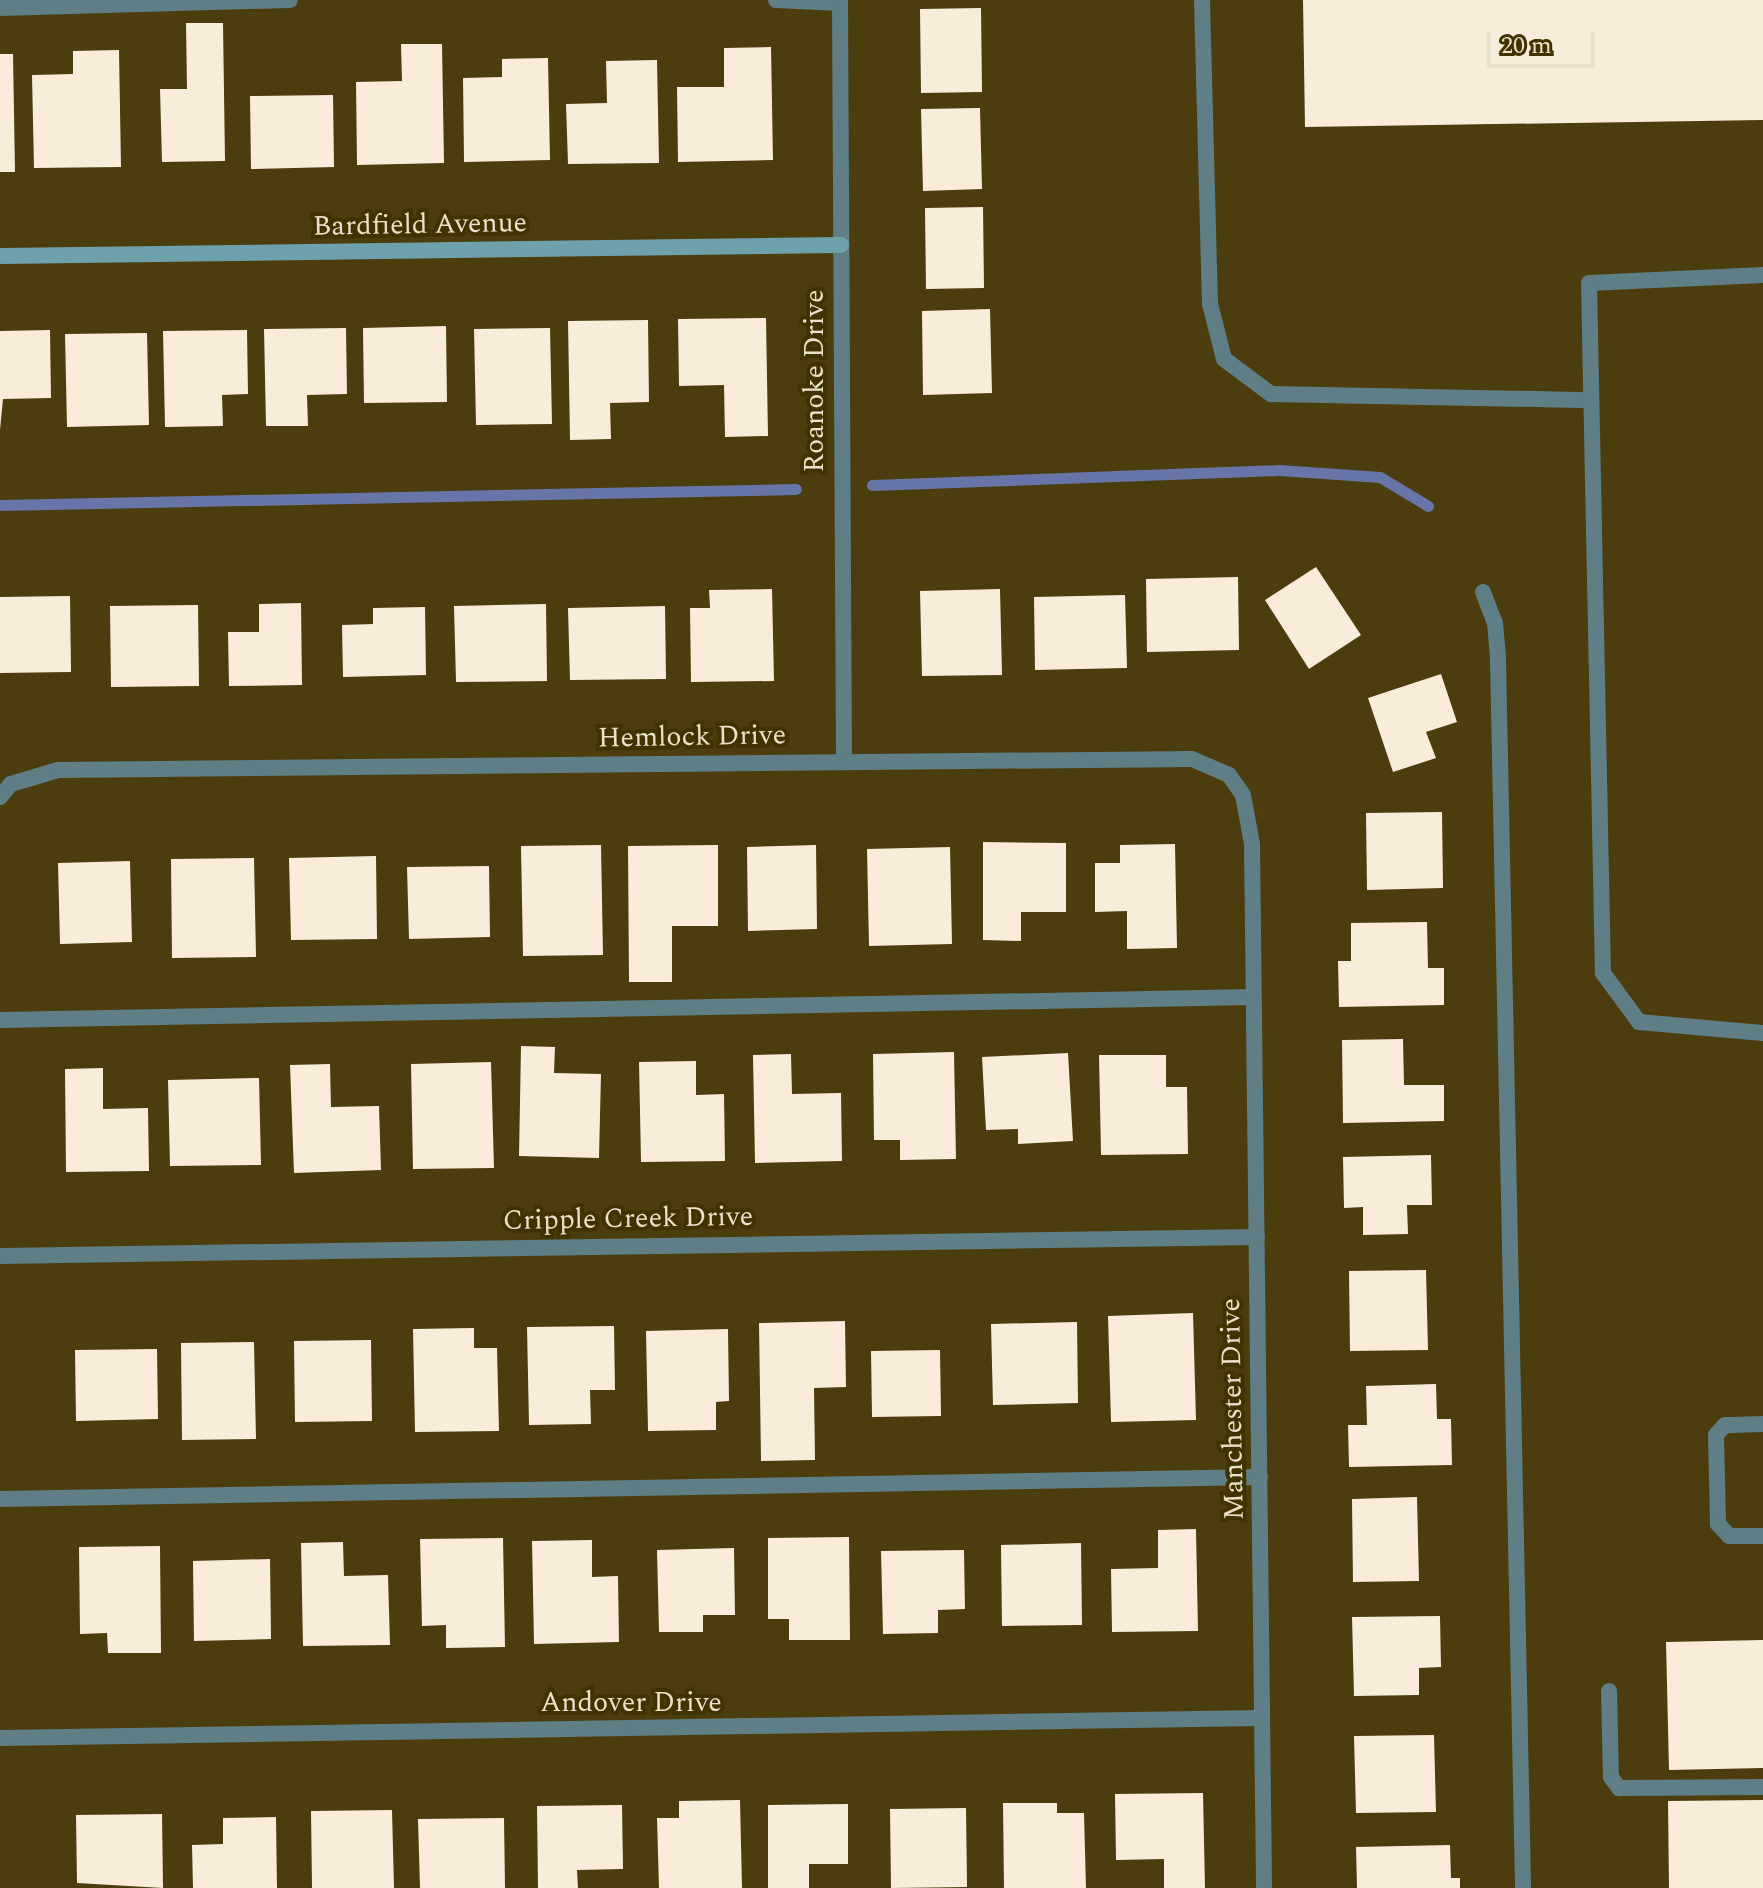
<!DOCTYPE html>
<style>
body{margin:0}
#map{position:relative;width:1763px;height:1888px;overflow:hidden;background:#4b3d0e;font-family:Spectral,serif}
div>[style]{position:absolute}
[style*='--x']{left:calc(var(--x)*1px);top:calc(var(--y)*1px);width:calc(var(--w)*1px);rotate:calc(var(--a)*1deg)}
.stream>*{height:11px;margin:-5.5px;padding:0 5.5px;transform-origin:5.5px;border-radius:5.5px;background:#6775a9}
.building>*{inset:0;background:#f9ecdb}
.lane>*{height:16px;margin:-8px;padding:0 8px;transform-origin:8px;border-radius:8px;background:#5f7e85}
.street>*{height:16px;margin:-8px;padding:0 8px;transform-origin:8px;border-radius:8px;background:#5f7e85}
.secondary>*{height:16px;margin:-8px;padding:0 8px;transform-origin:8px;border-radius:8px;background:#6ea1ac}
span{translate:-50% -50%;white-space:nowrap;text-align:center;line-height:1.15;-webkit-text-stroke:8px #403301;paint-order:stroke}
.street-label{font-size:28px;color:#e9e1c9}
.scale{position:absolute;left:1487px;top:32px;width:108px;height:36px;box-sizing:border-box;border:4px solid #e9e1c9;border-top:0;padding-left:10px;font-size:24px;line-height:28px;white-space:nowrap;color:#e9e1c9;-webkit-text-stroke:6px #403301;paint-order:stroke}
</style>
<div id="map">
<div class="stream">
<i style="--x:872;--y:485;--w:407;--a:-2.1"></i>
<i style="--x:1279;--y:470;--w:101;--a:4"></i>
<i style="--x:1380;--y:477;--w:56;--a:31.1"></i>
<i style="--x:0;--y:505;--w:796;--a:-1.15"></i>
</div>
<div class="building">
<i style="clip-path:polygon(1303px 0,1763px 0,1763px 120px,1305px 127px)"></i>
<i style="clip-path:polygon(981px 8px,982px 92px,921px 93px,920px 9px)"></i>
<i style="clip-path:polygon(186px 23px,223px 23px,225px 161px,162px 162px,160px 89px,187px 89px)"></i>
<i style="clip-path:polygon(401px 44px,442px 44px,444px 163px,357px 165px,356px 82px,402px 81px)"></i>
<i style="clip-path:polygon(771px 47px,773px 160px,678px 162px,677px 87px,724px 87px,724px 48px)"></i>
<i style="clip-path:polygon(119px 50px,121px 167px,34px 168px,32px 75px,73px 74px,73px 51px)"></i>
<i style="clip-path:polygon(0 54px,13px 54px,15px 172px,0 172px)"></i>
<i style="clip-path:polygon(548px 58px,550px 160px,464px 162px,463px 78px,502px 77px,502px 59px)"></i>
<i style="clip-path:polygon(657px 60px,659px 163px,568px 164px,566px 104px,607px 103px,606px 61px)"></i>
<i style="clip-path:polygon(333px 95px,334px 167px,251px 169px,250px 96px)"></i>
<i style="clip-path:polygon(980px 108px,982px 189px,923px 191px,921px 109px)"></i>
<i style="clip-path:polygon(983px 207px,984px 288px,926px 289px,925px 208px)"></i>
<i style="clip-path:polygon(990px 309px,992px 393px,923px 395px,922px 311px)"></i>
<i style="clip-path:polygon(766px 318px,768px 436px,725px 437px,724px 385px,679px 386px,678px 319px)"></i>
<i style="clip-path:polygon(648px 320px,649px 402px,610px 403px,611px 439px,570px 440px,568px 321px)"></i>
<i style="clip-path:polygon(446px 326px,447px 402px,364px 403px,363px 328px)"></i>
<i style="clip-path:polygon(346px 328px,347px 394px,307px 395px,308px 426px,266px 426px,264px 329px)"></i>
<i style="clip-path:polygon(550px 328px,552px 424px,476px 425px,474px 329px)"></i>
<i style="clip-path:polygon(50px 330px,51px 398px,3px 399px,0 430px,0 331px)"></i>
<i style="clip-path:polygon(247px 330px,248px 394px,222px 395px,223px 426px,165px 427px,163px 331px)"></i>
<i style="clip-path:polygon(147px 333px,149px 425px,67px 427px,65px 334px)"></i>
<i style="clip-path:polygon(1316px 567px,1361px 635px,1309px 669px,1265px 600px)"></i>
<i style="clip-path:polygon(1238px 577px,1239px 650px,1147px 652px,1146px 579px)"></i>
<i style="clip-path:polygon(772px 589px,774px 681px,691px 682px,690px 608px,710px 608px,709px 590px)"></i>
<i style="clip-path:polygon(1000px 589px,1002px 675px,922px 676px,920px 591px)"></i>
<i style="clip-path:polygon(1125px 595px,1127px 668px,1035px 670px,1034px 597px)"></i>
<i style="clip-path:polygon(70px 596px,71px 672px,0 673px,0 597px)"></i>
<i style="clip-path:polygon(301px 603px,302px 685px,229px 686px,228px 632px,259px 632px,259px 604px)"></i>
<i style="clip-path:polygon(546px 604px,547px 681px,456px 682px,454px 606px)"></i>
<i style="clip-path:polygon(198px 605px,199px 686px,111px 687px,110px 606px)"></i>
<i style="clip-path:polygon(665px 606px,666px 679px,570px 680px,568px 608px)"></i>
<i style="clip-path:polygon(425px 607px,426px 675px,343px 677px,342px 625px,373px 624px,373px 608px)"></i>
<i style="clip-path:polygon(1441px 674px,1457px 722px,1426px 732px,1436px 758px,1393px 772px,1368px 698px)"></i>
<i style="clip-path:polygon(1442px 812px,1443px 888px,1367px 890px,1366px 813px)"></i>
<i style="clip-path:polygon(983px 842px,1066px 843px,1066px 912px,1021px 912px,1021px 941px,983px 940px)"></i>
<i style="clip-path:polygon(1175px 844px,1177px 948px,1127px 949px,1127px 911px,1095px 912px,1095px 863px,1120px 863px,1120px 845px)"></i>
<i style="clip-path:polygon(601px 845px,603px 955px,523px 956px,521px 846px)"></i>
<i style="clip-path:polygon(718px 845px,718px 926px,672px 926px,672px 982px,629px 982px,628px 846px)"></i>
<i style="clip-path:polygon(816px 845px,817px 929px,748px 931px,747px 847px)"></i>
<i style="clip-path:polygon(950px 847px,952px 944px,869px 946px,867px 849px)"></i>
<i style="clip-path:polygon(376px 856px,377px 939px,291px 940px,289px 858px)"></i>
<i style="clip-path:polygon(254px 858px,256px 957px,172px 958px,171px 859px)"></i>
<i style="clip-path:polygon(130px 861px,132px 942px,60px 944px,58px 863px)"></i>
<i style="clip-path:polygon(489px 866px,490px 937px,409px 939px,407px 867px)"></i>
<i style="clip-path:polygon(1427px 922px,1428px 968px,1444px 968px,1444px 1005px,1339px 1007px,1338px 961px,1351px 961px,1351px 923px)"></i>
<i style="clip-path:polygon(1403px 1039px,1404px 1085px,1444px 1085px,1444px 1121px,1343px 1123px,1342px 1040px)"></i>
<i style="clip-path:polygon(521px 1046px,555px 1047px,554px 1073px,601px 1074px,599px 1158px,519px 1156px)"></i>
<i style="clip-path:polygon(954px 1052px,956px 1159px,900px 1160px,900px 1140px,874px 1140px,873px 1054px)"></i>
<i style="clip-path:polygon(1068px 1053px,1073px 1141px,1018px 1144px,1018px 1129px,986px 1130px,982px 1057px)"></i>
<i style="clip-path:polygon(791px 1054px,792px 1094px,841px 1093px,842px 1161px,755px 1163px,753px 1055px)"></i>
<i style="clip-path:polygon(1099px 1055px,1166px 1055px,1166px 1087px,1187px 1087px,1188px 1154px,1101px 1155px)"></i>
<i style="clip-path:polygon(696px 1061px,696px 1095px,724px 1094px,725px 1161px,641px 1162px,639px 1062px)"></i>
<i style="clip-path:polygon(491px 1062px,494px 1168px,413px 1169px,411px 1064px)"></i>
<i style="clip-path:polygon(330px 1064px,331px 1107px,379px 1106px,381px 1170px,294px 1173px,290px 1065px)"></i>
<i style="clip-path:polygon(103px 1068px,103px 1109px,148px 1108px,149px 1171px,66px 1172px,65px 1069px)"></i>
<i style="clip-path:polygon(259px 1078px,261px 1165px,170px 1166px,168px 1080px)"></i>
<i style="clip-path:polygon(1431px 1155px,1432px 1205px,1407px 1205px,1408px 1234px,1363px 1235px,1363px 1207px,1344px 1208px,1343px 1157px)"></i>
<i style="clip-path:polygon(1426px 1270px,1428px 1350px,1350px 1351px,1349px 1271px)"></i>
<i style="clip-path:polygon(1193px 1313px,1196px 1420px,1111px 1422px,1108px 1316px)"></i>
<i style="clip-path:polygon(845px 1321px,846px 1387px,814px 1388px,815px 1460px,761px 1461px,759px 1323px)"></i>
<i style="clip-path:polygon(1077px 1322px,1078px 1403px,993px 1405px,991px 1324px)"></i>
<i style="clip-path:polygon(614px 1326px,615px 1390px,590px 1390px,591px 1424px,529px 1425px,527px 1327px)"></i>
<i style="clip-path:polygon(474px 1328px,474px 1348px,497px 1348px,499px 1431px,415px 1432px,413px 1329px)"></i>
<i style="clip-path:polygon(728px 1329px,729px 1401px,716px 1402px,716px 1430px,648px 1431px,646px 1331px)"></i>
<i style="clip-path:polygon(371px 1340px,372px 1421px,295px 1422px,294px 1341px)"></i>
<i style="clip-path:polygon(254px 1342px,256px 1439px,182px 1440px,181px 1343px)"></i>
<i style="clip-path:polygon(157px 1349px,158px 1419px,76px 1421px,75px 1350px)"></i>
<i style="clip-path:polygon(940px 1350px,941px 1416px,872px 1417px,871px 1351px)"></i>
<i style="clip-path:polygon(1436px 1384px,1437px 1419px,1451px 1419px,1452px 1465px,1349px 1467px,1348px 1425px,1367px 1425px,1366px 1386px)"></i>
<i style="clip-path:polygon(1417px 1497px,1419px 1581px,1353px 1582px,1352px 1499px)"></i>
<i style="clip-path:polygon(1196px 1529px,1198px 1631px,1112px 1632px,1111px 1569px,1158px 1568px,1158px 1530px)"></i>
<i style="clip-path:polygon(849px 1537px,850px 1640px,789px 1640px,789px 1619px,768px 1619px,768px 1538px)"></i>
<i style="clip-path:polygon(503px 1538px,505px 1647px,446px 1648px,446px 1625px,422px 1626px,420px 1539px)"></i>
<i style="clip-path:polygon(592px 1540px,592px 1577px,618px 1576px,619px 1642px,534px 1644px,532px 1541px)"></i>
<i style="clip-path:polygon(343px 1542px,344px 1576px,388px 1575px,390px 1645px,303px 1646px,301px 1543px)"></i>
<i style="clip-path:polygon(1081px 1543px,1082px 1625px,1002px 1626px,1001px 1545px)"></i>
<i style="clip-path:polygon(160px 1546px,161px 1653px,108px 1653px,107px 1633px,80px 1634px,79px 1547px)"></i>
<i style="clip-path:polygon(734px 1548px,735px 1615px,703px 1615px,703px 1632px,659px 1632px,657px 1550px)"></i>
<i style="clip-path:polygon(964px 1550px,965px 1609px,938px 1610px,938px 1633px,883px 1634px,881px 1551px)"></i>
<i style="clip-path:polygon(270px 1559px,271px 1639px,194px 1641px,193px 1561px)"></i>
<i style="clip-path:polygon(1440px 1616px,1441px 1667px,1419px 1668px,1419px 1695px,1354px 1696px,1352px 1617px)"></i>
<i style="clip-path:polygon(1763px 1640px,1763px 1768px,1669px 1770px,1666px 1642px)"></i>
<i style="clip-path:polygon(1434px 1735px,1436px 1812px,1356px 1813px,1354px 1736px)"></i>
<i style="clip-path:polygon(1203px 1793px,1205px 1888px,1164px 1888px,1164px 1859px,1116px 1860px,1115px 1794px)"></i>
<i style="clip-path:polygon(740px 1800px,742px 1888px,659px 1888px,657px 1818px,679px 1818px,679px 1801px)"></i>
<i style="clip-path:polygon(1763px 1800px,1763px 1888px,1669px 1888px,1668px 1801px)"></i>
<i style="clip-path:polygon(1003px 1803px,1057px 1803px,1057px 1813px,1084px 1813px,1086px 1888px,1004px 1888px)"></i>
<i style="clip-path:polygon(848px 1804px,848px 1864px,809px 1864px,809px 1888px,768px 1888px,768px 1805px)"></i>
<i style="clip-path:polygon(622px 1805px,623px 1869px,577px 1870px,578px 1888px,538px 1888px,537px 1806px)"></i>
<i style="clip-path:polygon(966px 1808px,967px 1887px,891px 1888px,890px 1809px)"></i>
<i style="clip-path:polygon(392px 1810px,394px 1888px,312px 1888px,311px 1811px)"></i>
<i style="clip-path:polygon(162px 1814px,163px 1888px,77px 1883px,76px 1815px)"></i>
<i style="clip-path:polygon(276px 1817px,277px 1888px,193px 1888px,192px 1845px,223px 1844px,223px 1818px)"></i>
<i style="clip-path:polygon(504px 1818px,505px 1888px,420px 1888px,418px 1819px)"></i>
<i style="clip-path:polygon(1450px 1845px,1451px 1878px,1460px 1878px,1460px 1888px,1357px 1888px,1356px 1847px)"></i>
</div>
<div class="lane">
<i style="--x:776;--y:0;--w:64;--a:2.7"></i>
<i style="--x:1202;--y:0;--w:304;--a:88.5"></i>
<i style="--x:1210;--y:304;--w:57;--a:75.7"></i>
<i style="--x:1224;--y:359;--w:59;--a:36.7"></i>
<i style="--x:1271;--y:394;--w:320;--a:1.1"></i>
<i style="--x:0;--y:8;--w:290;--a:-1.6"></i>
<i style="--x:1763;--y:275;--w:174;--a:177.4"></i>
<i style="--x:1589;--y:283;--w:690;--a:88.84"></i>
<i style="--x:1603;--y:973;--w:61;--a:53.7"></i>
<i style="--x:1639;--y:1022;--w:124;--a:5.1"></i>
<i style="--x:1483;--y:592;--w:33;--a:69"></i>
<i style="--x:1495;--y:623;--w:37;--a:85"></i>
<i style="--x:1498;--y:660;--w:1228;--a:88.83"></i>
<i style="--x:0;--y:1020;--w:1253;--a:-1.05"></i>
<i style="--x:1763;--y:1424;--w:38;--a:178"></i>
<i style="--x:1725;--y:1425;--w:13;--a:132"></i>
<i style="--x:1716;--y:1435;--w:89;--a:88.7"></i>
<i style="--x:1718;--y:1524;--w:16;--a:47"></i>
<i style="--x:1729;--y:1536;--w:34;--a:0"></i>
<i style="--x:0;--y:1499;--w:1260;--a:-1"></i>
<i style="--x:1609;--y:1691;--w:86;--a:88.7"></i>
<i style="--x:1611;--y:1777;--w:14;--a:54"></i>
<i style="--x:1619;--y:1788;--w:144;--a:-0.4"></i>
</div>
<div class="street">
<i style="--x:840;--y:0;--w:761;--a:89.7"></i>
<i style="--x:0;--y:797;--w:17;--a:-50"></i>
<i style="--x:11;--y:784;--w:49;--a:-16.6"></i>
<i style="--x:58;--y:770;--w:1134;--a:-0.56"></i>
<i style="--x:1192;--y:759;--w:40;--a:23.4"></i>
<i style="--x:1229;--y:775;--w:24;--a:55"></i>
<i style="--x:1243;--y:795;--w:50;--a:79.6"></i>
<i style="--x:1252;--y:844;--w:1044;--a:89.34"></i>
<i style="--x:0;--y:1256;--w:1257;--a:-0.87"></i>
<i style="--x:0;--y:1738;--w:1262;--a:-0.91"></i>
</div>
<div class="secondary">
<i style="--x:0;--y:256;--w:841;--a:-0.75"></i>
</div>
<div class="street-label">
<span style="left:420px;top:225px;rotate:-1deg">Bardfield Avenue</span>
<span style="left:815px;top:381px;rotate:-90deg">Roanoke Drive</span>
<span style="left:692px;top:737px;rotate:-1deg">Hemlock Drive</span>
<span style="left:628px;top:1219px;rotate:-1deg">Cripple Creek Drive</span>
<span style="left:1233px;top:1409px;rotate:-91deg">Manchester Drive</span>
<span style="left:631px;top:1703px">Andover Drive</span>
</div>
<div class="scale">20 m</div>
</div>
